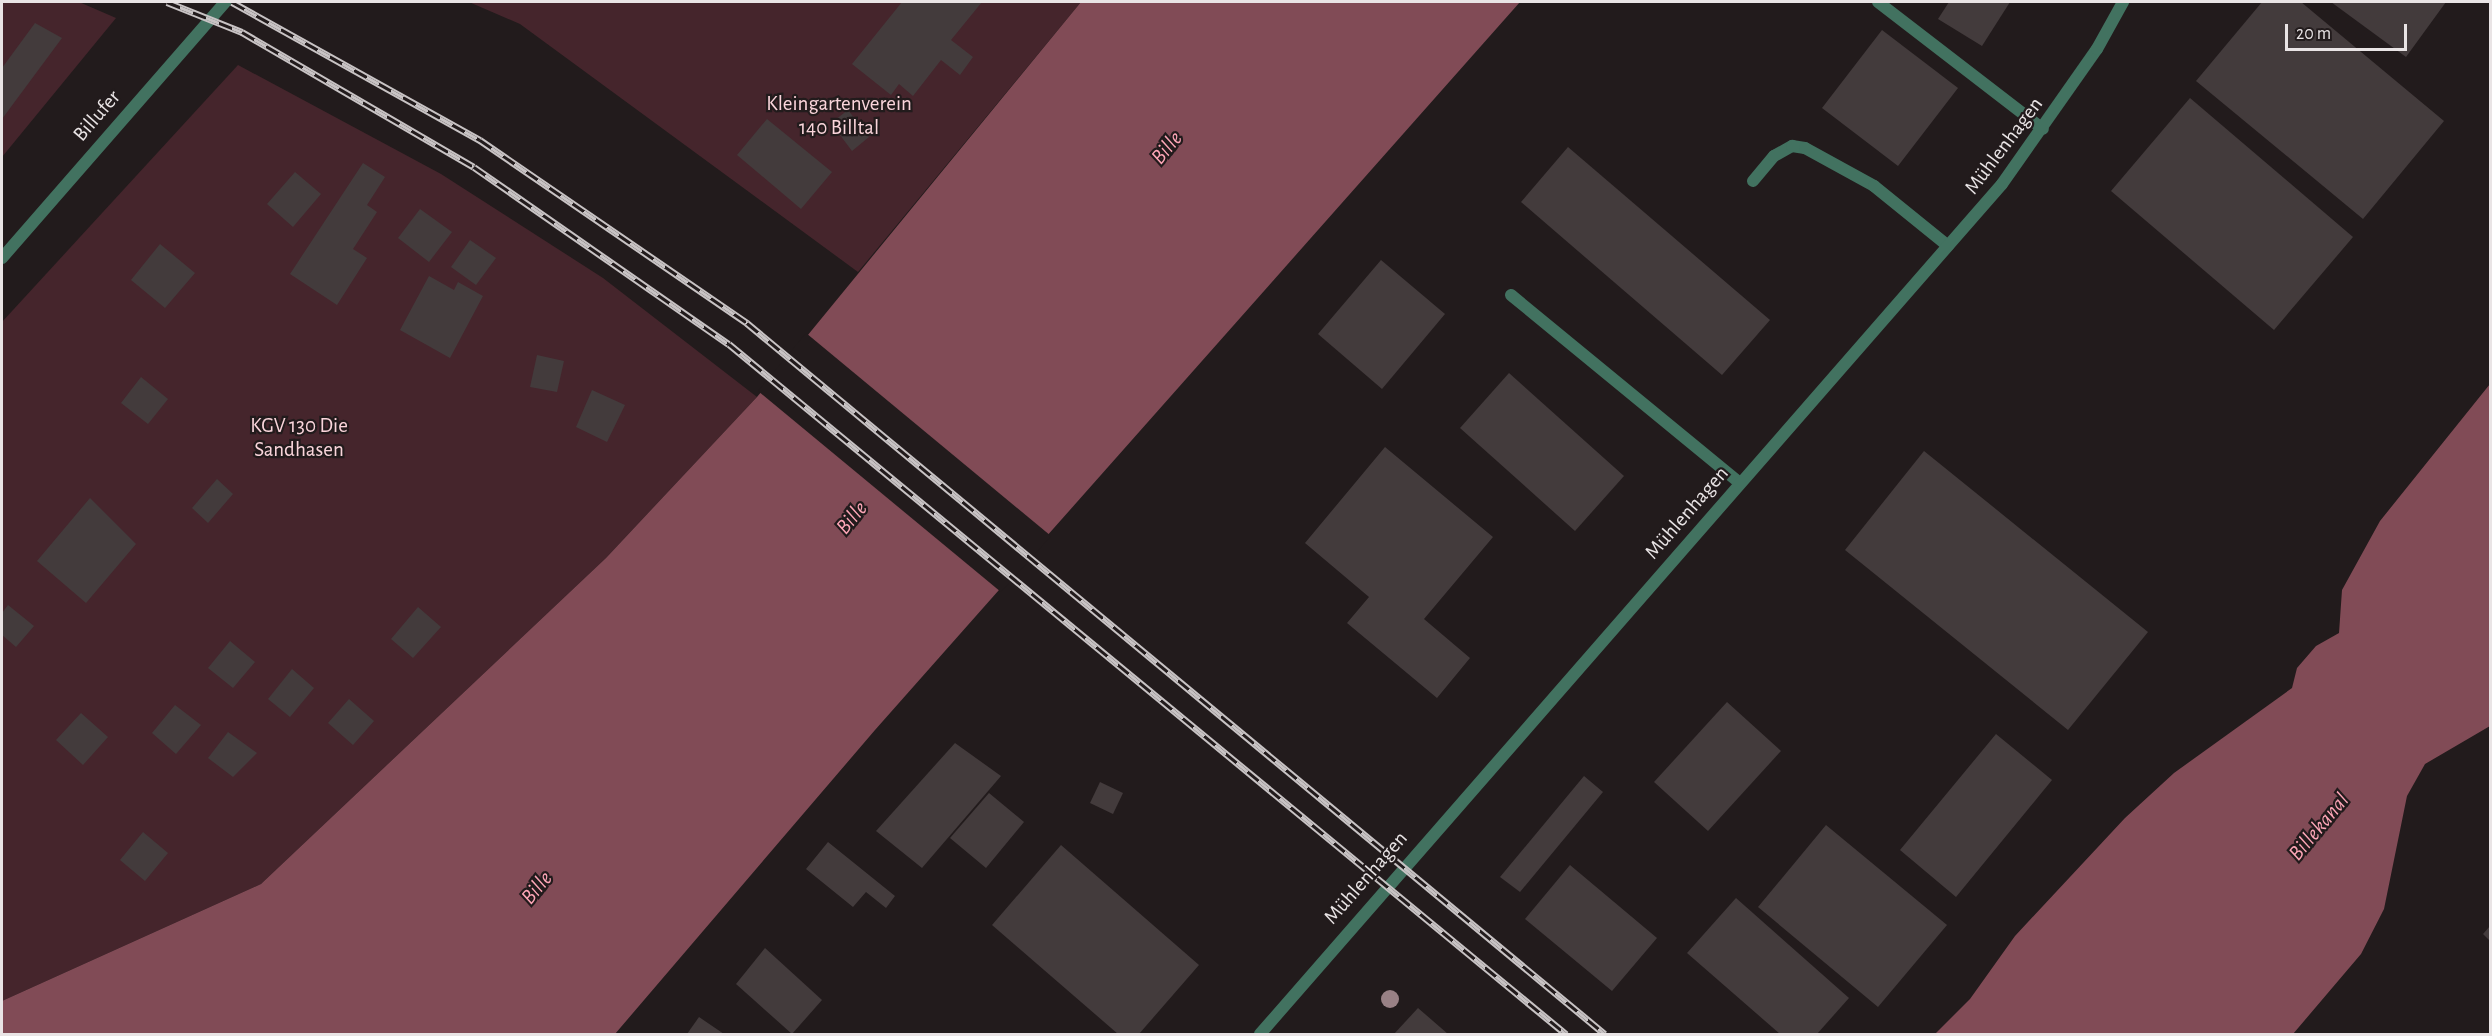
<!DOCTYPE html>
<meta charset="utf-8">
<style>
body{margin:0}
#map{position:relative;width:2492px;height:1036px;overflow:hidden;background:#221b1c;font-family:"Alegreya Sans",sans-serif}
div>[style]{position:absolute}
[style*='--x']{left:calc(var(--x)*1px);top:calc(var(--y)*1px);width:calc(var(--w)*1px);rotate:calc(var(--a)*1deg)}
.green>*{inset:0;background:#45252c}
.water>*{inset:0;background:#814b56}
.pier>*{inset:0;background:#221b1c}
.building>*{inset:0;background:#433b3c}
.service>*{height:12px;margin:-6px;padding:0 6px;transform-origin:6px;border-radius:6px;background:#427260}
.minor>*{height:12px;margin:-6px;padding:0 6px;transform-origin:6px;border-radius:6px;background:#427260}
.tertiary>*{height:12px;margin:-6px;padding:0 6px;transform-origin:6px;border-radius:6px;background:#427260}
.rail>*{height:7px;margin-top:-3.5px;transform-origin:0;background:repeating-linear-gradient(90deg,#221b1c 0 14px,#c8c3c4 0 28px);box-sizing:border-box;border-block:2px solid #c8c3c4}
.trees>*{width:18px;height:18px;margin:-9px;border-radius:50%;background:#998185}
span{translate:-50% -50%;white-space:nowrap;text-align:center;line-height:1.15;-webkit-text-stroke:4.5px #221b1c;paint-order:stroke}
.park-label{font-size:21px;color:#fad5db}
.street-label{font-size:21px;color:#e9e4e5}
.water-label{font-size:22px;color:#fda6b7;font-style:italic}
.frame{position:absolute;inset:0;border:3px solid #e9e4e5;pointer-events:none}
.scale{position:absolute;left:2285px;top:24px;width:122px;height:27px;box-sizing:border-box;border:3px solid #e9e4e5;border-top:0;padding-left:8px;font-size:18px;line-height:21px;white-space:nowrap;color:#e9e4e5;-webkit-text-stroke:4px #221b1c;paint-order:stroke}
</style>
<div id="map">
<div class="green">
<i style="clip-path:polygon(2px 2px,79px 2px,116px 18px,2px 157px)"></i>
<i style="clip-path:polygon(469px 2px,1081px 2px,858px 272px,520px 24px)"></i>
<i style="clip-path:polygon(238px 65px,441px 174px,603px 278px,757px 397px,606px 558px,261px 884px,2px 1001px,2px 322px)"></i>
</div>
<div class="water">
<i style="clip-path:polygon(1081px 2px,1520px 2px,875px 730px,615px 1034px,2px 1034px,2px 1001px,261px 884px,606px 558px,757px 397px)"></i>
<i style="clip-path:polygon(2490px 384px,2490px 726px,2425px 764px,2407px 796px,2384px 909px,2361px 954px,2293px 1034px,1935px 1034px,1970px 999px,2015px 936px,2125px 818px,2174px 773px,2292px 688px,2297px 668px,2316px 646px,2339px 633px,2342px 590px,2380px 521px)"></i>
</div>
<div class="pier">
<i style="clip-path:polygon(806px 333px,1051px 536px,1001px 592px,758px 391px)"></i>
</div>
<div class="building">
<i style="clip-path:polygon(902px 2px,982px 2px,951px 40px,973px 57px,960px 75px,941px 60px,913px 96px,899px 84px,891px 95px,852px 64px)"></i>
<i style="clip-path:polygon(1949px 2px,2010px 2px,1982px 46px,1938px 19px)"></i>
<i style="clip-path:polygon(2262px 2px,2301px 2px,2444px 121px,2363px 219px,2196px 81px)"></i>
<i style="clip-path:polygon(2331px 2px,2446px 2px,2406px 57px)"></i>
<i style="clip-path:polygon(35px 23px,62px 38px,2px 119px,2px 68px)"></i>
<i style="clip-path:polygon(1882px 30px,1958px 88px,1898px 166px,1822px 108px)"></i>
<i style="clip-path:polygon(2190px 98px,2353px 237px,2274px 330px,2111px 191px)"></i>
<i style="clip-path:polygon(848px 110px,869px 137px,852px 151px,831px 123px)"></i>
<i style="clip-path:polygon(767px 119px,832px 172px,801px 209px,737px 155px)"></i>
<i style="clip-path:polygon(1568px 147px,1770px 320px,1722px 375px,1521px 202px)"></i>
<i style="clip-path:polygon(363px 163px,385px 177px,367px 205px,377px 212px,353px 249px,367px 258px,337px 305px,290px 274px)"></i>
<i style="clip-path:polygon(295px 172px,321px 194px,293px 227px,267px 204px)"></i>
<i style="clip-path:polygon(420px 209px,452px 232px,429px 262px,398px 238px)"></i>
<i style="clip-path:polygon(470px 240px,496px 258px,476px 285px,451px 267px)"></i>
<i style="clip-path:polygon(160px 244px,195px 273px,165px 308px,131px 280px)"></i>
<i style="clip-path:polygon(1381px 260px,1445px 314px,1382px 389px,1318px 334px)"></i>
<i style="clip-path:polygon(429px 276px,454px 290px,458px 282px,483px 296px,450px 358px,400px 330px)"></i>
<i style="clip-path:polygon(537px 355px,564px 361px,557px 392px,530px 387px)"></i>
<i style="clip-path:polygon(1509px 373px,1624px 476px,1575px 531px,1460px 428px)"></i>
<i style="clip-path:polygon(141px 377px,168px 399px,148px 424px,121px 403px)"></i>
<i style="clip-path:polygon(592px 390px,625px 405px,607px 442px,576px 427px)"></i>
<i style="clip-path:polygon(1385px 447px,1493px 537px,1424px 619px,1470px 658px,1437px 698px,1347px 623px,1369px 597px,1305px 543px)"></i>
<i style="clip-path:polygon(1924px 451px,2148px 632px,2068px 730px,1845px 550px)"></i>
<i style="clip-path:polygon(217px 479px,233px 494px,208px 523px,192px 508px)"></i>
<i style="clip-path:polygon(90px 498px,136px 544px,86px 603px,37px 561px)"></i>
<i style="clip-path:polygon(8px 605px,34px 626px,16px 647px,2px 635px,2px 613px)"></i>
<i style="clip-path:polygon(418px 607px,441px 627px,413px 658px,391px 639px)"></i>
<i style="clip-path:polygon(230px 641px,255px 662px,233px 688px,208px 668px)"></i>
<i style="clip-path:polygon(292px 669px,314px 688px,290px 717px,268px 699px)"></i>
<i style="clip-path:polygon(349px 699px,374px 721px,353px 745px,328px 723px)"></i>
<i style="clip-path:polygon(1727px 702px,1781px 751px,1708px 831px,1654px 782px)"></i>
<i style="clip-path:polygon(175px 705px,201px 725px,176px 754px,152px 733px)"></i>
<i style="clip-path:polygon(81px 713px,108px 737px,83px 765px,56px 740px)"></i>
<i style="clip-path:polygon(228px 732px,257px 753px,233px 777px,208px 758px)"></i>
<i style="clip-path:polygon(1996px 734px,2052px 780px,1956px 897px,1900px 850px)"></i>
<i style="clip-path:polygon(955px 743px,1001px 776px,922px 868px,876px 831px)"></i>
<i style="clip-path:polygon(1584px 776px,1603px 792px,1520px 892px,1500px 877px)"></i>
<i style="clip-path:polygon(1100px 782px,1123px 793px,1113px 814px,1090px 803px)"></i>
<i style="clip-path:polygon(989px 793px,1024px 822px,986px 868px,950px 838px)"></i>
<i style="clip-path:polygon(1826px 825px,1947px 925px,1878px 1007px,1758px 907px)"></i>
<i style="clip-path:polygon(143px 832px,168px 853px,145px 881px,120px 860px)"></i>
<i style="clip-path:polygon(828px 842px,895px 896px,886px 908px,866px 892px,853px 907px,806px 869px)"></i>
<i style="clip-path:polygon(1061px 845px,1199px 965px,1139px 1034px,1118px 1034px,992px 925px)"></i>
<i style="clip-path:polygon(1570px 865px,1657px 938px,1612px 991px,1525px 919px)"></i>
<i style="clip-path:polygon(1736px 898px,1849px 998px,1817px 1034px,1780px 1034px,1687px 953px)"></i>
<i style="clip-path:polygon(2490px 926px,2490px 941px,2483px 934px)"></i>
<i style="clip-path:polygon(765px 948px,822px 1000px,792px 1034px,736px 984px)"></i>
<i style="clip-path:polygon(1418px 1008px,1448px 1034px,1394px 1034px)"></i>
<i style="clip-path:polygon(699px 1017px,724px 1034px,687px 1034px)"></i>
</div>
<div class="service">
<i style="--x:1878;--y:2;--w:208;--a:37.6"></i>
<i style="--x:1753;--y:181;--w:33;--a:-50"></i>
<i style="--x:1774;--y:156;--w:21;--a:-29"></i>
<i style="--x:1792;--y:146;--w:13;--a:9"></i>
<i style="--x:1805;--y:148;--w:79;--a:28.8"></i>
<i style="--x:1874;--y:186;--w:95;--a:39"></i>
<i style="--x:1511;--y:295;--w:296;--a:39.4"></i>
</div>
<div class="minor">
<i style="--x:2;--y:258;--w:340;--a:-48.9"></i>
</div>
<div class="tertiary">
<i style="--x:1260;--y:1034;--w:1128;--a:-48.88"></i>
<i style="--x:2002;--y:184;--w:165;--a:-54.9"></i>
<i style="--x:2097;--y:49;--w:54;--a:-61"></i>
</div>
<div class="rail">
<i style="--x:167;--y:2;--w:81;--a:21.8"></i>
<i style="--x:242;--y:32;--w:268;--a:30.2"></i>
<i style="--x:474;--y:167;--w:310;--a:34.8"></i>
<i style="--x:729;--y:344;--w:1085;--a:39.5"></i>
<i style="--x:232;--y:2;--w:284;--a:29.1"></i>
<i style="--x:480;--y:140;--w:324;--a:34.4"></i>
<i style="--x:747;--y:323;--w:1114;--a:39.65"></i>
</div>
<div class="trees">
<i style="left:1390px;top:999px"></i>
</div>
<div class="park-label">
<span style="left:839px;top:116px">Kleingartenverein<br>140 Billtal</span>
<span style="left:299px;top:438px">KGV 130 Die<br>Sandhasen</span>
</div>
<div class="street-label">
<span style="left:97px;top:116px;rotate:-49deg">Billufer</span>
<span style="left:2004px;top:146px;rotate:-53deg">Mühlenhagen</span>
<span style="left:1687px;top:513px;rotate:-49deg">Mühlenhagen</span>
<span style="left:1366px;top:878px;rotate:-49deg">Mühlenhagen</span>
</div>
<div class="water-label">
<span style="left:1167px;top:148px;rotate:-50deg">Bille</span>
<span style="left:852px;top:518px;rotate:-50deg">Bille</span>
<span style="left:2319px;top:827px;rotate:-50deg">Billekanal</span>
<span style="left:537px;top:888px;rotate:-50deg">Bille</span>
</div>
<div class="frame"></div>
<div class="scale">20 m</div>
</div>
